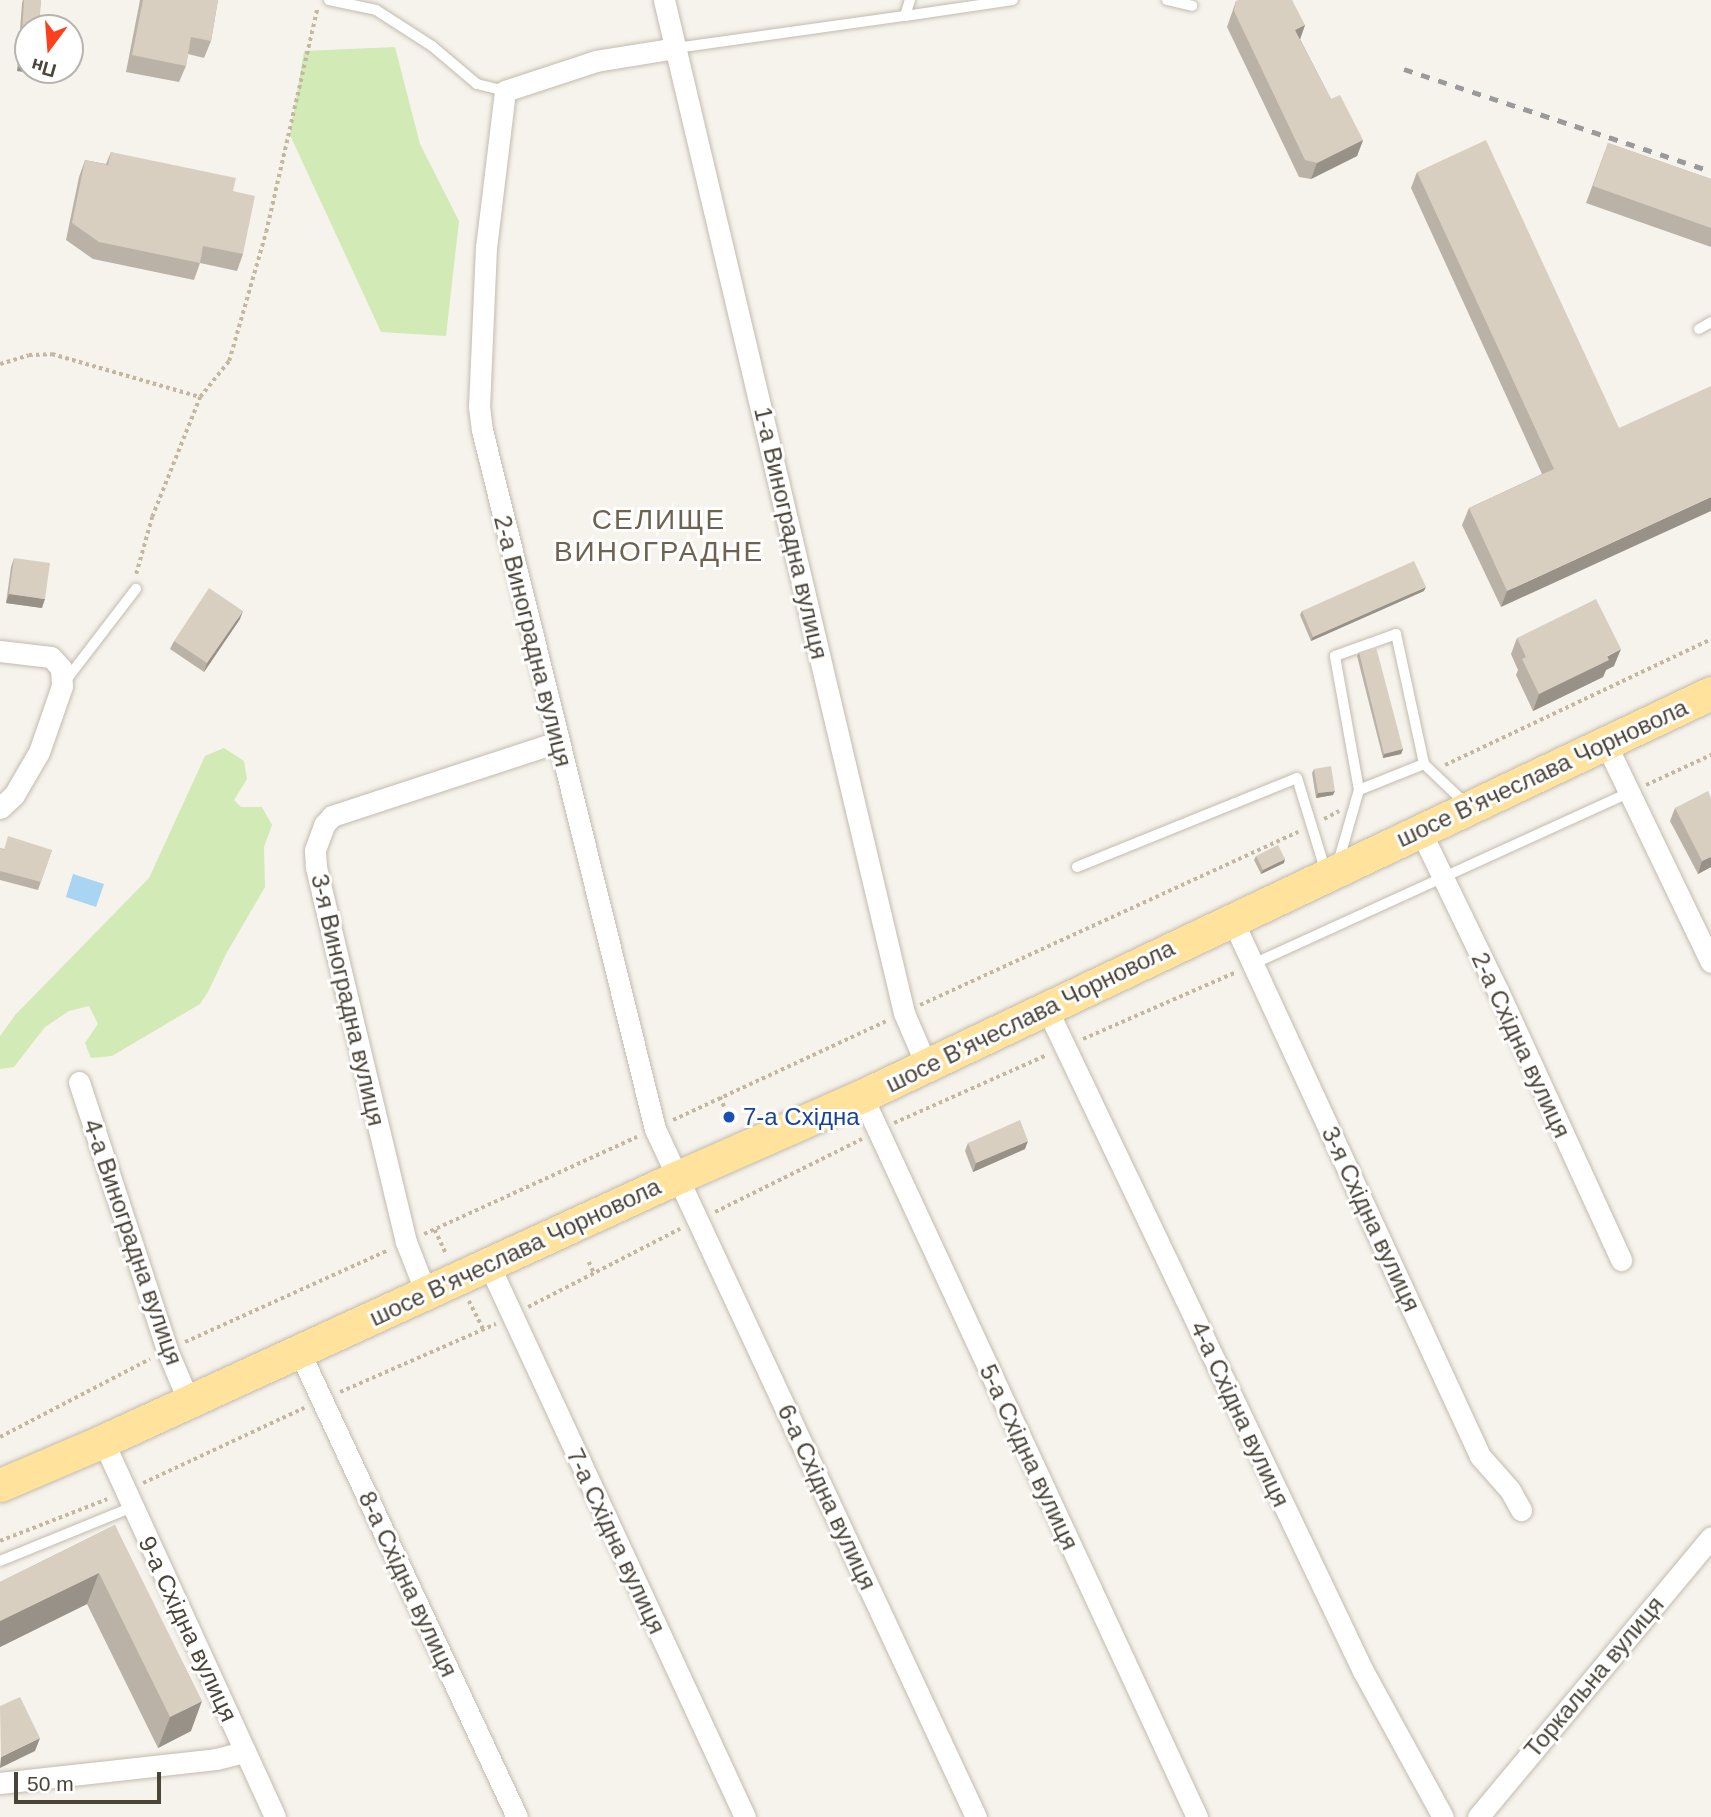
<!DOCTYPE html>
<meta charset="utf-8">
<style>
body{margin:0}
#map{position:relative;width:1711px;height:1817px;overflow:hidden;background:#f6f3ec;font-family:Arial,sans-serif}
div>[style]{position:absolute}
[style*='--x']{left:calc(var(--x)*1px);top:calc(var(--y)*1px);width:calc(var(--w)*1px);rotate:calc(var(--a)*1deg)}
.green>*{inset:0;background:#d2eab5}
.water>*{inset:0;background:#a9d4f2}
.path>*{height:3.5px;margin-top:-1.75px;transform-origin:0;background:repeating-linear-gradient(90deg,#c4b79f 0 3.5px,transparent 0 7px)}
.roads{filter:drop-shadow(0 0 2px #c2bbae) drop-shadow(0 0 2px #c2bbae)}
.lane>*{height:10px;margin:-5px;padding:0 5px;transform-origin:5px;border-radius:5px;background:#fff}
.street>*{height:21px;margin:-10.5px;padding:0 10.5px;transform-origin:10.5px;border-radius:10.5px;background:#fff}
.primary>*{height:33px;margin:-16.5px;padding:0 16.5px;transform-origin:16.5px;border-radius:16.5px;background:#ffe39c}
.rail>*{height:5px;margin-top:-2.5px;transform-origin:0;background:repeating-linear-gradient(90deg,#9a9a9a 0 9px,transparent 0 18px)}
.wall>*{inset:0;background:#bab2a6}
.shaded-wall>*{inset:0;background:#979187}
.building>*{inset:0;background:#d8cfc1}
.dots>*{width:19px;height:19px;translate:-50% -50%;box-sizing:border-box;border:4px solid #fff;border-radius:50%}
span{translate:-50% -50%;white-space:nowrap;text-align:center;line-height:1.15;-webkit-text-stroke:6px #fff;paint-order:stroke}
.street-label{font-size:24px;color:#4b4439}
.transit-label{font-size:24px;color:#164399}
.left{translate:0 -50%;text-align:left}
.quarter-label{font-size:28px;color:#6e6250;letter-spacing:2px}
.north{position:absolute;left:14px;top:14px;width:70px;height:70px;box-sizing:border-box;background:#fff;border:2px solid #b7b4b0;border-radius:50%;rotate:196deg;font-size:19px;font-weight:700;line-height:28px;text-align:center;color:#4b4439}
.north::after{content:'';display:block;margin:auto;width:24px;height:32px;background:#fc3f1d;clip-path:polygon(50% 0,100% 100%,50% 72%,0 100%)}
.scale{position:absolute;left:14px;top:1772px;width:147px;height:32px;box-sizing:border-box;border:4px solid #4b4439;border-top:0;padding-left:9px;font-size:21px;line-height:24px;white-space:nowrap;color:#4b4439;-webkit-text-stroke:5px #fff;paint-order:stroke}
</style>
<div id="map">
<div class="green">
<i style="clip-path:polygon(395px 47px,420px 144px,459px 221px,446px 336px,381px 332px,290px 135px,304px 51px)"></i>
<i style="clip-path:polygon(224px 748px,244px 761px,247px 779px,234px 800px,241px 807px,262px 807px,272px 825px,264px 847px,265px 887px,226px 954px,208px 992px,200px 1004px,112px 1056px,91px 1058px,85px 1043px,98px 1024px,89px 1006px,69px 1011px,45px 1027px,14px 1067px,0 1069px,0 1036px,16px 1014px,149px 878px,205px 756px)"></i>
</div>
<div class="water">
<i style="clip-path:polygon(73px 874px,104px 884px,96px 907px,66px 897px)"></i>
</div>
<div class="path">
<i style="--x:0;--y:364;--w:30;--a:-17"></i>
<i style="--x:29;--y:355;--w:23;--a:-2"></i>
<i style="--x:52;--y:354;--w:154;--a:16.2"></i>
<i style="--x:136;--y:574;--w:59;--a:-74.3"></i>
<i style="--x:152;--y:517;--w:129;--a:-68.2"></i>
<i style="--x:200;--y:397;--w:46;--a:-51.1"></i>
<i style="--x:229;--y:361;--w:134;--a:-74"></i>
<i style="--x:266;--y:232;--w:229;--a:-77.1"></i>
<i style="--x:1445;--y:765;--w:294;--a:-25.3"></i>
<i style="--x:1646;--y:785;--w:72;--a:-24.8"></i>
<i style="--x:1324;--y:819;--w:17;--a:-28"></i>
<i style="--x:920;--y:1005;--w:416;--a:-24.6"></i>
<i style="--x:1083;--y:1039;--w:167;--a:-23.6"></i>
<i style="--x:720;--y:1097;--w:22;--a:66"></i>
<i style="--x:673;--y:1120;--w:237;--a:-24.9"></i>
<i style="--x:894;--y:1123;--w:167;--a:-24"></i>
<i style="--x:715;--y:1212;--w:164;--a:-26.4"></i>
<i style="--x:435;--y:1230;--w:26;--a:65"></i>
<i style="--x:424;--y:1234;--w:234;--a:-24.5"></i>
<i style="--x:589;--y:1262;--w:12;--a:66"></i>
<i style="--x:469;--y:1301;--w:33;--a:63"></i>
<i style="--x:528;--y:1307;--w:171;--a:-27.2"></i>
<i style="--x:185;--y:1342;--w:224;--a:-24.3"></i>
<i style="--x:340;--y:1392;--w:170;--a:-23.6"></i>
<i style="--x:0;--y:1437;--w:169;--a:-27.5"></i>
<i style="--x:143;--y:1483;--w:178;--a:-25"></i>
<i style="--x:0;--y:1541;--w:115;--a:-21.4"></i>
</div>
<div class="roads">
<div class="lane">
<i style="--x:329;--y:0;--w:48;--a:12"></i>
<i style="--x:376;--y:10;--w:67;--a:32.7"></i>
<i style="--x:432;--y:46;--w:59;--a:40.2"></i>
<i style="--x:477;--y:84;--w:29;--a:14"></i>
<i style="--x:1167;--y:0;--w:26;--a:13"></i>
<i style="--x:905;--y:16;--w:109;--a:-8.4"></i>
<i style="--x:676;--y:48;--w:231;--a:-8"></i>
<i style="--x:905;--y:16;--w:17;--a:-73"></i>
<i style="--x:1699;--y:329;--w:14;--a:-30"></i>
<i style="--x:63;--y:684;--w:120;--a:-52.5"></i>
<i style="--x:1359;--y:790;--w:136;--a:-100.2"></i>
<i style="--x:1335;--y:656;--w:65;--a:-19.8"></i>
<i style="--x:1396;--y:634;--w:133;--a:77.8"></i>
<i style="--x:1338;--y:863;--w:76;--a:-74"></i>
<i style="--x:1359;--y:790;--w:70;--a:-21.8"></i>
<i style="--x:1424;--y:764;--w:59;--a:43.6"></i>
<i style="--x:1077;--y:867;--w:237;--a:-22"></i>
<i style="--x:1297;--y:778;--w:98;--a:72.9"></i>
<i style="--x:1253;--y:964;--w:413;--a:-24.5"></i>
<i style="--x:0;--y:1561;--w:143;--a:-22.2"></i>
</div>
<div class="street">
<i style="--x:664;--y:0;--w:1041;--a:76.67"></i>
<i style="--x:904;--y:1013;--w:56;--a:66.7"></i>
<i style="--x:676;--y:48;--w:81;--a:170.8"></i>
<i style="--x:596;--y:61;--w:96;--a:161.8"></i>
<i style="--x:505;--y:91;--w:157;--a:96.9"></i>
<i style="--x:486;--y:247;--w:159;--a:92.5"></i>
<i style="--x:479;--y:406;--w:24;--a:83"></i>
<i style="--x:482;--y:430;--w:720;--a:76.1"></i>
<i style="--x:655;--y:1129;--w:759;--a:64.99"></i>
<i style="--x:0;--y:651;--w:51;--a:6.7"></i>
<i style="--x:51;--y:657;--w:15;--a:48"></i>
<i style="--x:61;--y:668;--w:18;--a:87"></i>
<i style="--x:62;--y:686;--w:70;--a:109.2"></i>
<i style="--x:39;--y:752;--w:50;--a:120.2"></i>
<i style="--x:14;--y:795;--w:19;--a:137"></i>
<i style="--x:1605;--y:742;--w:244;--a:64.3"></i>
<i style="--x:1420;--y:830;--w:179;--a:64.2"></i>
<i style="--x:1498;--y:991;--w:296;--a:65.4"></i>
<i style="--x:1232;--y:919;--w:592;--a:65.21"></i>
<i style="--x:1480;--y:1456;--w:45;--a:48.6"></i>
<i style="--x:1510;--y:1490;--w:23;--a:61"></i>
<i style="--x:1046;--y:1007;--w:736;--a:64.48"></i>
<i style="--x:1363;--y:1671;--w:166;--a:61.3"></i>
<i style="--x:79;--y:1082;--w:282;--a:71.8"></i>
<i style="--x:167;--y:1350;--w:56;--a:67.1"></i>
<i style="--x:862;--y:1096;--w:795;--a:65.08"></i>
<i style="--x:489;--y:1265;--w:608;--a:65.12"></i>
<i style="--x:426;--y:1293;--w:55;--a:-111.4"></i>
<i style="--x:406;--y:1242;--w:387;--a:-103.5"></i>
<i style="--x:316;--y:866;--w:16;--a:-94"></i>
<i style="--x:315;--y:850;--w:27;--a:-70"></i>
<i style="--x:324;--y:825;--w:12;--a:-48"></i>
<i style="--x:332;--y:816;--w:237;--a:-18.2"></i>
<i style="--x:299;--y:1351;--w:514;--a:64.93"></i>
<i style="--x:103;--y:1441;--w:413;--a:65.4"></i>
<i style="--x:0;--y:1783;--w:217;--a:-6.3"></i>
<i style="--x:216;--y:1759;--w:30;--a:-14"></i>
<i style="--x:1478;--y:1817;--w:364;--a:-50.2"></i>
</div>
<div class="primary">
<i style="--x:0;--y:1485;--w:112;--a:-23.1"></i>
<i style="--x:103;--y:1441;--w:630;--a:-24.65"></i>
<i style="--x:676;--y:1178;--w:203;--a:-23.8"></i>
<i style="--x:862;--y:1096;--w:940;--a:-25.39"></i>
</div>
</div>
<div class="rail">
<i style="--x:1404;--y:69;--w:324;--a:18.4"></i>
</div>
<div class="wall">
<i style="clip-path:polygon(23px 0,41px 0,34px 73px,17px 71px,22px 3px)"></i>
<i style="clip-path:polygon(140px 0,218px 0,211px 41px,204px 58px,188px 54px,186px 66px,179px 82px,126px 72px)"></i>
<i style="clip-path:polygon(1236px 1px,1305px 25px,1300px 39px,1331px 99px,1363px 140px,1357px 156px,1311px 179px,1299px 177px,1227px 27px)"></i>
<i style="clip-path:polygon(1608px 143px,1711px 179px,1711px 247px,1586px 203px)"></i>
<i style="clip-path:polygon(111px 152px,233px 191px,243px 254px,237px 271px,200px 263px,194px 280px,93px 259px,66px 240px,79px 177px,85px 160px,106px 164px)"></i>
<i style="clip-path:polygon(1417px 172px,1619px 428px,1501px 607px,1462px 525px,1469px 508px,1542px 474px,1411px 188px)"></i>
<i style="clip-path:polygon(14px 558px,42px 608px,6px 603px,11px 567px)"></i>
<i style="clip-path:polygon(1424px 591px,1311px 641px,1300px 615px,1302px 611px)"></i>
<i style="clip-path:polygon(240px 619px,204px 672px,170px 649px,174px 641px)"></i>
<i style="clip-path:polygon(1517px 638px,1614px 666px,1606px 670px,1603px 677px,1533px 711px,1516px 675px,1518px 670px,1511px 654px)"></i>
<i style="clip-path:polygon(1359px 652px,1403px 749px,1401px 754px,1383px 758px,1357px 656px)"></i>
<i style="clip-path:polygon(1314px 769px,1333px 795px,1316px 798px,1312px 773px)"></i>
<i style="clip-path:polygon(1711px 798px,1711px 867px,1698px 874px,1670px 821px,1675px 808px)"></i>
<i style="clip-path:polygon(0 848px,4px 849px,52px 850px,38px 890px,0 880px)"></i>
<i style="clip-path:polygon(1256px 856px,1284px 863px,1261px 874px,1254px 860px)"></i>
<i style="clip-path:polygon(968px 1143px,1025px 1149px,973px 1172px,965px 1151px)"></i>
<i style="clip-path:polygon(115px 1525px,191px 1731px,158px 1748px,87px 1604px,0 1647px,0 1582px)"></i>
</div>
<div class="shaded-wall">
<i style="clip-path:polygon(1305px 25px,1299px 42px,1295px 30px)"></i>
<i style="clip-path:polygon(20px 63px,28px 63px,28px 70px,35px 70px,34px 73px,17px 71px)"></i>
<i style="clip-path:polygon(1363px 140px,1357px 156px,1311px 179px,1317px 163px)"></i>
<i style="clip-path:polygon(1711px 497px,1711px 511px,1501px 607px,1507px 591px)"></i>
<i style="clip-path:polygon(1426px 587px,1424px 591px,1311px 641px,1313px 637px)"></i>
<i style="clip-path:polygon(9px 594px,45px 599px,42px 608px,6px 603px)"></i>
<i style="clip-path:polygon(243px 611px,240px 619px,204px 672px,207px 663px)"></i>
<i style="clip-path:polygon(1621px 649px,1614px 666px,1606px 670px,1603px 677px,1533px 711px,1539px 694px)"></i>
<i style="clip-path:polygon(1403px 749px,1401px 754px,1383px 758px,1384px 754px)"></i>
<i style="clip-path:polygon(1335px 791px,1333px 795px,1316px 798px,1318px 793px)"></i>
<i style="clip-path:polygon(1711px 857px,1711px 867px,1698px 874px,1702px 861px)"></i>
<i style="clip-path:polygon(1285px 859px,1284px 863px,1261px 874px,1263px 870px)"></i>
<i style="clip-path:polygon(1028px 1141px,1025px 1149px,973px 1172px,976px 1163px)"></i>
<i style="clip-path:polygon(99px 1573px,87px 1604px,0 1647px,0 1621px)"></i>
<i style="clip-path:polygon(202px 1701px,191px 1731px,158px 1748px,170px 1717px)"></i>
<i style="clip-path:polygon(40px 1738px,35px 1751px,0 1768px,1px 1757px)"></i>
</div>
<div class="building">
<i style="clip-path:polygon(24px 0,41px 0,39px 28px,28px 28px,28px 63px,20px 63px)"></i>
<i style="clip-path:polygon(143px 0,218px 0,211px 41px,191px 37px,186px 66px,132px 55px)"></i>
<i style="clip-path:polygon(1238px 0,1292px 0,1305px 25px,1295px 30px,1331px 99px,1340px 95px,1363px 140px,1317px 163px,1305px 160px,1234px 11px,1236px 1px)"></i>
<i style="clip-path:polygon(1486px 140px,1619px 428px,1711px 386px,1711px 497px,1507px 591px,1469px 508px,1554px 469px,1417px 172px)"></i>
<i style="clip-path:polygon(1608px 143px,1711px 179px,1711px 228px,1593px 186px)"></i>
<i style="clip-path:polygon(111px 152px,236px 178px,233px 191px,255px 196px,243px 254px,203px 246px,200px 263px,99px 242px,72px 223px,85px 160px,108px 165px)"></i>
<i style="clip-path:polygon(14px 558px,50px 563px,45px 599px,9px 594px)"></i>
<i style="clip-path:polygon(1414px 561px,1426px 587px,1313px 637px,1302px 611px)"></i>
<i style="clip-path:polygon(209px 588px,243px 611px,207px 663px,174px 641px)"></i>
<i style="clip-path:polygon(1596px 599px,1621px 649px,1607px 656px,1609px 660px,1539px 694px,1522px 659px,1526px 657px,1517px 638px)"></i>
<i style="clip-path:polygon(1376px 647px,1403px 749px,1384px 754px,1359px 652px)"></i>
<i style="clip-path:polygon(1331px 766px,1335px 791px,1318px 793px,1314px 769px)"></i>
<i style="clip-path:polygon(1708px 791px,1711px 798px,1711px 857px,1702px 861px,1675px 808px)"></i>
<i style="clip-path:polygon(8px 836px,52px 850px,41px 882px,0 871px,0 848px,4px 850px)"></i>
<i style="clip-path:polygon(1278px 845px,1285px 859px,1263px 870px,1256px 856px)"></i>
<i style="clip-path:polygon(1020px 1120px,1028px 1141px,976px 1163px,968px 1143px)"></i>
<i style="clip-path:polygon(115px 1525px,202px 1701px,170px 1717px,99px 1573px,0 1621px,0 1582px)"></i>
<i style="clip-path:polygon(20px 1697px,40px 1738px,1px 1757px,0 1706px)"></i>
</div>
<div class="dots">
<i style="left:729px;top:1117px;background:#1a4fb4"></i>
</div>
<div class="street-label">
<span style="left:791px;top:533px;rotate:77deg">1-а Виноградна вулиця</span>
<span style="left:533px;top:641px;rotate:76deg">2-а Виноградна вулиця</span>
<span style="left:1542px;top:773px;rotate:-25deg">шосе В'ячеслава Чорновола</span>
<span style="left:348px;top:1000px;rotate:77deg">3-я Виноградна вулиця</span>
<span style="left:1030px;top:1016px;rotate:-26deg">шосе В'ячеслава Чорновола</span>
<span style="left:1521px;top:1045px;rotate:65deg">2-а Східна вулиця</span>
<span style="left:1371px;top:1219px;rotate:65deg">3-я Східна вулиця</span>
<span style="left:133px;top:1242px;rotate:71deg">4-а Виноградна вулиця</span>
<span style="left:515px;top:1252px;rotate:-25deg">шосе В'ячеслава Чорновола</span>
<span style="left:1240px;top:1414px;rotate:65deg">4-а Східна вулиця</span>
<span style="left:1029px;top:1457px;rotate:65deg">5-а Східна вулиця</span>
<span style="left:827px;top:1497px;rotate:65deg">6-а Східна вулиця</span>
<span style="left:616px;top:1541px;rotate:65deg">7-а Східна вулиця</span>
<span style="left:408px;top:1584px;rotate:65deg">8-а Східна вулиця</span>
<span style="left:188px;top:1629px;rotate:65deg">9-а Східна вулиця</span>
<span style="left:1594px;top:1677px;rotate:-50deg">Торкальна вулиця</span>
</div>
<div class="transit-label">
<span class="left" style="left:743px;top:1117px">7-а Східна</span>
</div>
<div class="quarter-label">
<span style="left:659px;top:536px">СЕЛИЩЕ<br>ВИНОГРАДНЕ</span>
</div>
<div class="north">Пн</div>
<div class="scale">50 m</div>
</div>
